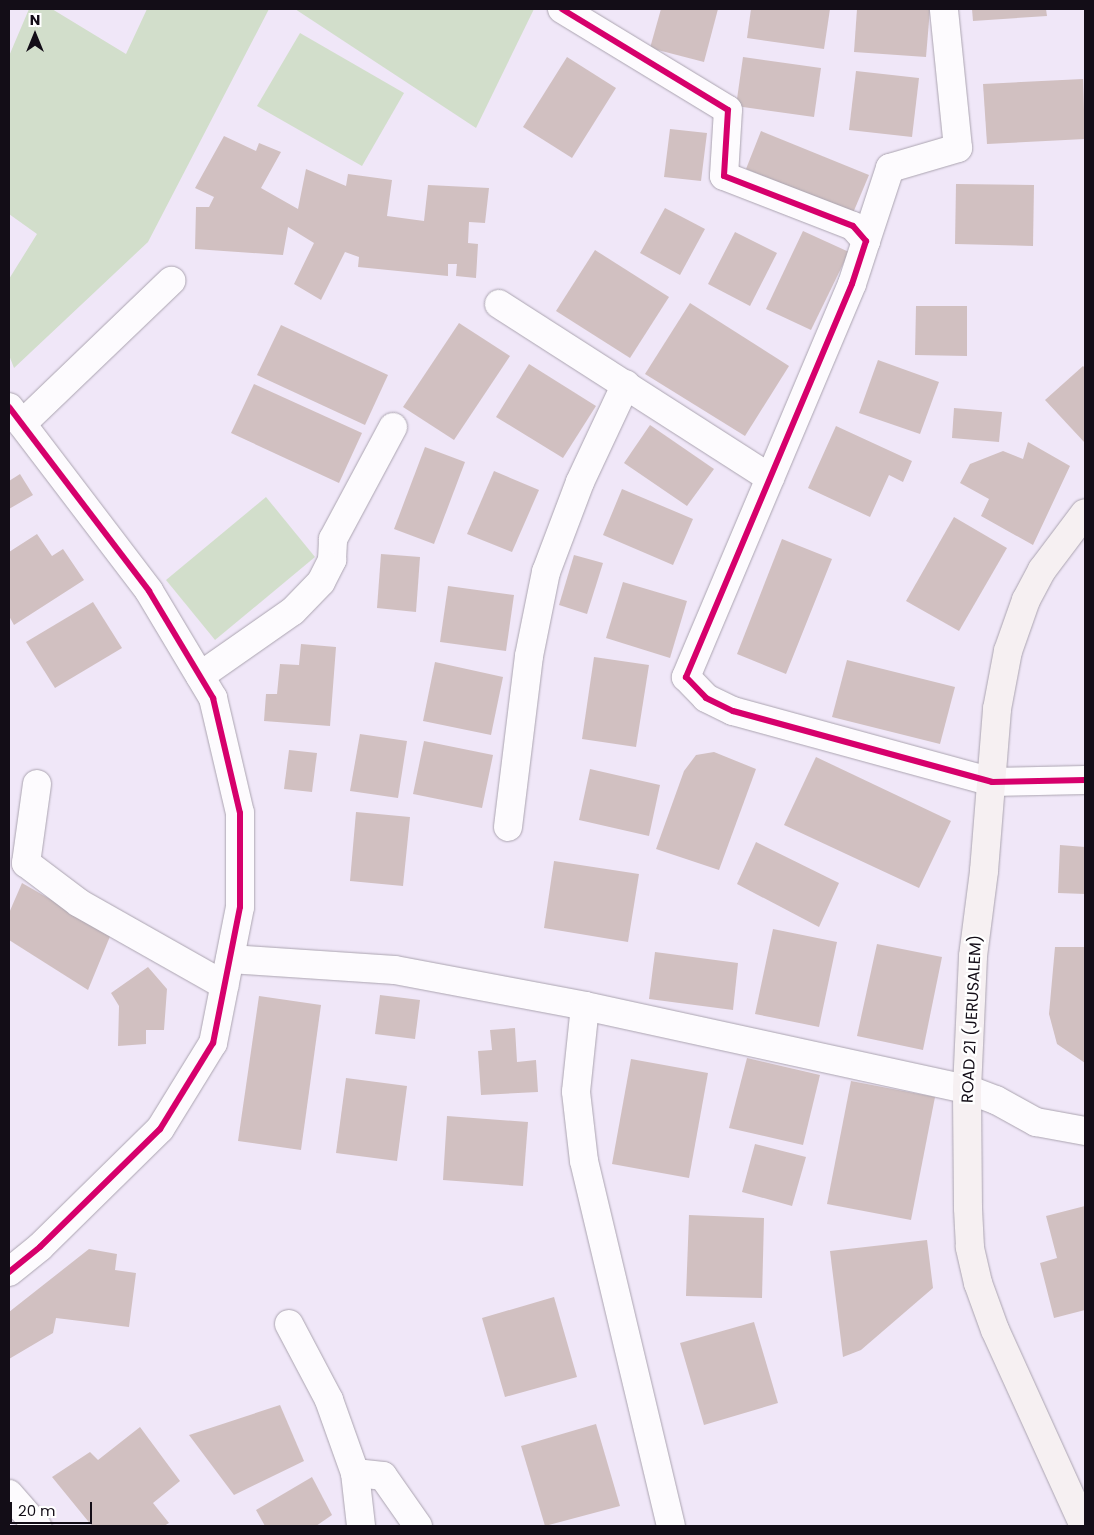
<!DOCTYPE html>
<style>
body{margin:0}
#map{position:relative;width:1094px;height:1535px;overflow:hidden;background:#f0e7f8;font-family:Poppins,sans-serif}
div>[style]{position:absolute}
[style*='--x']{left:calc(var(--x)*1px);top:calc(var(--y)*1px);width:calc(var(--w)*1px);rotate:calc(var(--a)*1deg)}
.green>*{inset:0;background:#d2decb}
.building>*{inset:0;background:#d1c0c1}
.roads{filter:drop-shadow(0 0 1px #aba4b0) drop-shadow(0 0 1px #aba4b0)}
.minor>*{height:28px;margin:-14px;padding:0 14px;transform-origin:14px;border-radius:14px;background:#fdfbfe}
.major>*{height:28px;margin:-14px;padding:0 14px;transform-origin:14px;border-radius:14px;background:#f6f0f2}
.cycleway>*{height:6px;margin:-3px;padding:0 3px;transform-origin:3px;border-radius:3px;background:#d6006c}
span{translate:-50% -50%;white-space:nowrap;text-align:center;line-height:1.15;-webkit-text-stroke:4.5px #fff;paint-order:stroke}
.street-label{font-size:16px;color:#130d17}
.frame{position:absolute;inset:0;border:10px solid #130d17;pointer-events:none}
.north{position:absolute;left:10px;top:10px;width:50px;height:50px;-webkit-text-stroke:4px #fff;paint-order:stroke;rotate:0deg;font-size:14px;font-weight:700;line-height:20px;text-align:center;color:#130d17}
.north::after{content:'';display:block;margin:auto;width:18px;height:22px;background:#130d17;clip-path:polygon(50% 0,100% 100%,50% 72%,0 100%)}
.scale{position:absolute;left:10px;top:1502px;width:82px;height:22px;box-sizing:border-box;border:2px solid #130d17;border-top:0;padding-left:6px;font-size:15px;line-height:18px;white-space:nowrap;color:#130d17;-webkit-text-stroke:4px #fff;paint-order:stroke}
</style>
<div id="map">
<div class="green">
<i style="clip-path:polygon(29px 9px,52px 9px,126px 54px,147px 9px,269px 9px,148px 242px,14px 368px,9px 355px,9px 279px,37px 234px,9px 214px,9px 56px)"></i>
<i style="clip-path:polygon(295px 9px,534px 9px,476px 128px)"></i>
<i style="clip-path:polygon(300px 33px,404px 93px,362px 166px,257px 106px)"></i>
<i style="clip-path:polygon(266px 497px,315px 557px,215px 640px,166px 580px)"></i>
</div>
<div class="building">
<i style="clip-path:polygon(661px 9px,718px 9px,704px 62px,650px 48px)"></i>
<i style="clip-path:polygon(751px 9px,830px 9px,824px 49px,747px 38px)"></i>
<i style="clip-path:polygon(857px 9px,930px 9px,926px 57px,854px 52px)"></i>
<i style="clip-path:polygon(972px 9px,1046px 9px,1047px 16px,973px 21px)"></i>
<i style="clip-path:polygon(567px 57px,616px 88px,572px 158px,523px 127px)"></i>
<i style="clip-path:polygon(743px 57px,821px 68px,814px 117px,736px 106px)"></i>
<i style="clip-path:polygon(856px 71px,919px 78px,912px 137px,849px 130px)"></i>
<i style="clip-path:polygon(1083px 79px,1085px 139px,987px 144px,983px 84px)"></i>
<i style="clip-path:polygon(670px 129px,707px 133px,701px 181px,664px 177px)"></i>
<i style="clip-path:polygon(761px 131px,869px 175px,853px 213px,746px 169px)"></i>
<i style="clip-path:polygon(224px 136px,256px 151px,259px 143px,281px 152px,261px 188px,298px 209px,306px 169px,346px 186px,348px 174px,392px 180px,387px 216px,424px 221px,428px 185px,489px 188px,485px 223px,469px 222px,468px 243px,478px 244px,476px 278px,456px 276px,457px 264px,448px 264px,448px 276px,358px 267px,359px 257px,345px 252px,321px 300px,294px 284px,314px 243px,288px 227px,283px 255px,195px 249px,196px 207px,209px 207px,214px 197px,195px 188px)"></i>
<i style="clip-path:polygon(956px 184px,1034px 185px,1033px 246px,955px 244px)"></i>
<i style="clip-path:polygon(665px 208px,705px 229px,680px 275px,640px 253px)"></i>
<i style="clip-path:polygon(803px 231px,849px 252px,811px 330px,766px 309px)"></i>
<i style="clip-path:polygon(735px 232px,777px 253px,750px 306px,708px 284px)"></i>
<i style="clip-path:polygon(595px 250px,669px 297px,630px 358px,556px 311px)"></i>
<i style="clip-path:polygon(690px 303px,789px 366px,745px 436px,645px 374px)"></i>
<i style="clip-path:polygon(916px 306px,967px 306px,967px 356px,915px 355px)"></i>
<i style="clip-path:polygon(459px 323px,510px 356px,454px 440px,403px 407px)"></i>
<i style="clip-path:polygon(281px 325px,388px 375px,365px 425px,257px 375px)"></i>
<i style="clip-path:polygon(878px 360px,939px 382px,920px 434px,859px 413px)"></i>
<i style="clip-path:polygon(529px 364px,596px 406px,563px 458px,496px 417px)"></i>
<i style="clip-path:polygon(1083px 366px,1085px 368px,1085px 443px,1045px 400px)"></i>
<i style="clip-path:polygon(254px 384px,362px 433px,339px 483px,231px 433px)"></i>
<i style="clip-path:polygon(954px 408px,1002px 412px,999px 442px,952px 438px)"></i>
<i style="clip-path:polygon(650px 425px,714px 469px,687px 506px,624px 463px)"></i>
<i style="clip-path:polygon(836px 426px,912px 461px,903px 482px,889px 475px,870px 517px,808px 488px)"></i>
<i style="clip-path:polygon(1028px 442px,1070px 466px,1033px 545px,981px 516px,989px 499px,960px 483px,970px 464px,1003px 451px,1023px 459px)"></i>
<i style="clip-path:polygon(425px 447px,465px 462px,434px 544px,394px 529px)"></i>
<i style="clip-path:polygon(494px 471px,539px 490px,512px 552px,467px 534px)"></i>
<i style="clip-path:polygon(20px 474px,33px 495px,9px 509px,9px 481px)"></i>
<i style="clip-path:polygon(622px 489px,693px 519px,673px 565px,603px 535px)"></i>
<i style="clip-path:polygon(954px 517px,1007px 548px,959px 631px,906px 601px)"></i>
<i style="clip-path:polygon(37px 534px,52px 556px,63px 549px,84px 580px,14px 625px,9px 616px,9px 552px)"></i>
<i style="clip-path:polygon(782px 539px,832px 559px,786px 674px,737px 654px)"></i>
<i style="clip-path:polygon(381px 554px,420px 557px,416px 612px,377px 608px)"></i>
<i style="clip-path:polygon(574px 555px,603px 563px,587px 614px,559px 605px)"></i>
<i style="clip-path:polygon(623px 582px,687px 601px,670px 658px,606px 638px)"></i>
<i style="clip-path:polygon(448px 586px,514px 595px,506px 651px,440px 642px)"></i>
<i style="clip-path:polygon(93px 602px,122px 648px,55px 688px,26px 642px)"></i>
<i style="clip-path:polygon(301px 644px,336px 647px,330px 726px,264px 721px,266px 694px,277px 694px,280px 664px,299px 665px)"></i>
<i style="clip-path:polygon(594px 657px,649px 665px,636px 747px,582px 739px)"></i>
<i style="clip-path:polygon(847px 660px,955px 687px,940px 744px,832px 717px)"></i>
<i style="clip-path:polygon(435px 662px,503px 677px,491px 735px,423px 721px)"></i>
<i style="clip-path:polygon(360px 734px,407px 741px,398px 798px,350px 791px)"></i>
<i style="clip-path:polygon(424px 741px,493px 755px,482px 808px,413px 794px)"></i>
<i style="clip-path:polygon(289px 750px,317px 753px,312px 792px,284px 789px)"></i>
<i style="clip-path:polygon(714px 752px,756px 769px,719px 870px,656px 849px,684px 771px,696px 755px)"></i>
<i style="clip-path:polygon(816px 757px,951px 821px,919px 888px,784px 825px)"></i>
<i style="clip-path:polygon(590px 769px,660px 785px,649px 836px,579px 820px)"></i>
<i style="clip-path:polygon(356px 812px,410px 817px,403px 886px,350px 881px)"></i>
<i style="clip-path:polygon(756px 842px,839px 883px,819px 927px,737px 884px)"></i>
<i style="clip-path:polygon(1060px 845px,1085px 847px,1085px 894px,1058px 893px)"></i>
<i style="clip-path:polygon(554px 861px,639px 874px,628px 942px,544px 928px)"></i>
<i style="clip-path:polygon(22px 883px,111px 934px,88px 990px,9px 940px,9px 913px)"></i>
<i style="clip-path:polygon(773px 929px,837px 942px,819px 1027px,755px 1014px)"></i>
<i style="clip-path:polygon(877px 944px,942px 957px,923px 1050px,857px 1036px)"></i>
<i style="clip-path:polygon(1055px 947px,1085px 947px,1085px 1063px,1057px 1044px,1049px 1014px)"></i>
<i style="clip-path:polygon(655px 952px,738px 963px,733px 1010px,649px 999px)"></i>
<i style="clip-path:polygon(148px 967px,167px 989px,164px 1030px,146px 1030px,146px 1044px,118px 1046px,119px 1006px,111px 993px)"></i>
<i style="clip-path:polygon(380px 995px,420px 1000px,415px 1039px,375px 1034px)"></i>
<i style="clip-path:polygon(259px 996px,321px 1005px,301px 1150px,238px 1141px)"></i>
<i style="clip-path:polygon(515px 1028px,517px 1062px,536px 1060px,538px 1092px,481px 1095px,478px 1051px,492px 1050px,490px 1030px)"></i>
<i style="clip-path:polygon(747px 1058px,820px 1075px,803px 1145px,729px 1128px)"></i>
<i style="clip-path:polygon(631px 1059px,708px 1073px,689px 1178px,612px 1164px)"></i>
<i style="clip-path:polygon(346px 1078px,407px 1086px,397px 1161px,336px 1153px)"></i>
<i style="clip-path:polygon(851px 1081px,935px 1097px,911px 1220px,827px 1204px)"></i>
<i style="clip-path:polygon(447px 1116px,528px 1122px,523px 1186px,443px 1180px)"></i>
<i style="clip-path:polygon(755px 1144px,806px 1157px,792px 1206px,742px 1192px)"></i>
<i style="clip-path:polygon(1085px 1206px,1085px 1310px,1054px 1318px,1040px 1263px,1057px 1258px,1046px 1216px)"></i>
<i style="clip-path:polygon(689px 1215px,764px 1218px,762px 1298px,686px 1296px)"></i>
<i style="clip-path:polygon(927px 1240px,933px 1288px,861px 1350px,843px 1357px,830px 1251px)"></i>
<i style="clip-path:polygon(89px 1249px,117px 1254px,115px 1270px,136px 1273px,129px 1327px,56px 1318px,53px 1333px,9px 1359px,9px 1312px)"></i>
<i style="clip-path:polygon(554px 1297px,577px 1377px,505px 1397px,482px 1318px)"></i>
<i style="clip-path:polygon(754px 1322px,778px 1403px,704px 1425px,680px 1343px)"></i>
<i style="clip-path:polygon(280px 1405px,304px 1461px,234px 1495px,189px 1435px)"></i>
<i style="clip-path:polygon(596px 1424px,620px 1506px,545px 1526px,521px 1446px)"></i>
<i style="clip-path:polygon(140px 1427px,180px 1481px,153px 1503px,169px 1523px,164px 1526px,92px 1526px,52px 1477px,90px 1452px,98px 1460px)"></i>
<i style="clip-path:polygon(312px 1477px,332px 1515px,316px 1526px,265px 1526px,256px 1510px)"></i>
</div>
<div class="roads">
<div class="minor">
<i style="--x:562;--y:9;--w:194;--a:31.3"></i>
<i style="--x:728;--y:110;--w:66;--a:93.5"></i>
<i style="--x:724;--y:176;--w:138;--a:21.2"></i>
<i style="--x:853;--y:226;--w:20;--a:49"></i>
<i style="--x:866;--y:241;--w:45;--a:108"></i>
<i style="--x:852;--y:284;--w:427;--a:112.9"></i>
<i style="--x:686;--y:677;--w:29;--a:46"></i>
<i style="--x:706;--y:698;--w:30;--a:26"></i>
<i style="--x:733;--y:711;--w:269;--a:15.3"></i>
<i style="--x:992;--y:782;--w:93;--a:-1.2"></i>
<i style="--x:866;--y:241;--w:77;--a:-71.8"></i>
<i style="--x:890;--y:168;--w:71;--a:-16.4"></i>
<i style="--x:958;--y:148;--w:140;--a:-95.8"></i>
<i style="--x:499;--y:304;--w:322;--a:32.7"></i>
<i style="--x:9;--y:407;--w:231;--a:52.7"></i>
<i style="--x:149;--y:591;--w:125;--a:59.1"></i>
<i style="--x:213;--y:698;--w:118;--a:76.8"></i>
<i style="--x:240;--y:813;--w:94;--a:90"></i>
<i style="--x:240;--y:907;--w:139;--a:101.2"></i>
<i style="--x:213;--y:1043;--w:101;--a:121.6"></i>
<i style="--x:160;--y:1129;--w:168;--a:135.5"></i>
<i style="--x:40;--y:1247;--w:40;--a:141"></i>
<i style="--x:22;--y:424;--w:207;--a:-43.8"></i>
<i style="--x:200;--y:676;--w:113;--a:-35"></i>
<i style="--x:293;--y:611;--w:40;--a:-46"></i>
<i style="--x:321;--y:582;--w:25;--a:-63"></i>
<i style="--x:332;--y:560;--w:21;--a:-87"></i>
<i style="--x:333;--y:539;--w:127;--a:-61.8"></i>
<i style="--x:37;--y:784;--w:80;--a:97.9"></i>
<i style="--x:26;--y:863;--w:66;--a:37"></i>
<i style="--x:79;--y:903;--w:167;--a:29.5"></i>
<i style="--x:508;--y:827;--w:172;--a:-83"></i>
<i style="--x:529;--y:656;--w:86;--a:-78.6"></i>
<i style="--x:546;--y:572;--w:96;--a:-69.3"></i>
<i style="--x:580;--y:482;--w:108;--a:-64.9"></i>
<i style="--x:230;--y:959;--w:165;--a:3.8"></i>
<i style="--x:395;--y:970;--w:193;--a:10.7"></i>
<i style="--x:585;--y:1006;--w:391;--a:12.3"></i>
<i style="--x:967;--y:1089;--w:31;--a:21"></i>
<i style="--x:996;--y:1100;--w:46;--a:28.8"></i>
<i style="--x:1036;--y:1122;--w:50;--a:10.4"></i>
<i style="--x:585;--y:1006;--w:86;--a:96"></i>
<i style="--x:576;--y:1092;--w:69;--a:83.4"></i>
<i style="--x:584;--y:1161;--w:375;--a:76.6"></i>
<i style="--x:289;--y:1324;--w:86;--a:62.2"></i>
<i style="--x:329;--y:1400;--w:77;--a:70.4"></i>
<i style="--x:355;--y:1473;--w:53;--a:83.5"></i>
<i style="--x:355;--y:1473;--w:28;--a:6"></i>
<i style="--x:383;--y:1476;--w:61;--a:55"></i>
<i style="--x:9;--y:1494;--w:43;--a:48.8"></i>
</div>
<div class="major">
<i style="--x:1084;--y:1526;--w:215;--a:-114.4"></i>
<i style="--x:995;--y:1330;--w:50;--a:-109.9"></i>
<i style="--x:978;--y:1283;--w:37;--a:-103"></i>
<i style="--x:970;--y:1247;--w:39;--a:-93"></i>
<i style="--x:968;--y:1208;--w:119;--a:-90.5"></i>
<i style="--x:967;--y:1089;--w:133;--a:-87.4"></i>
<i style="--x:973;--y:956;--w:86;--a:-82.6"></i>
<i style="--x:984;--y:871;--w:163;--a:-85.4"></i>
<i style="--x:997;--y:709;--w:59;--a:-79.3"></i>
<i style="--x:1008;--y:651;--w:54;--a:-70.6"></i>
<i style="--x:1026;--y:600;--w:34;--a:-62"></i>
<i style="--x:1042;--y:570;--w:71;--a:-53"></i>
</div>
</div>
<div class="cycleway">
<i style="--x:562;--y:9;--w:194;--a:31.3"></i>
<i style="--x:728;--y:110;--w:66;--a:93.5"></i>
<i style="--x:724;--y:176;--w:138;--a:21.2"></i>
<i style="--x:853;--y:226;--w:20;--a:49"></i>
<i style="--x:866;--y:241;--w:45;--a:108"></i>
<i style="--x:852;--y:284;--w:427;--a:112.9"></i>
<i style="--x:686;--y:677;--w:29;--a:46"></i>
<i style="--x:706;--y:698;--w:30;--a:26"></i>
<i style="--x:733;--y:711;--w:269;--a:15.3"></i>
<i style="--x:992;--y:782;--w:93;--a:-1.2"></i>
<i style="--x:9;--y:407;--w:231;--a:52.7"></i>
<i style="--x:149;--y:591;--w:125;--a:59.1"></i>
<i style="--x:213;--y:698;--w:118;--a:76.8"></i>
<i style="--x:240;--y:813;--w:94;--a:90"></i>
<i style="--x:240;--y:907;--w:139;--a:101.2"></i>
<i style="--x:213;--y:1043;--w:101;--a:121.6"></i>
<i style="--x:160;--y:1129;--w:168;--a:135.5"></i>
<i style="--x:40;--y:1247;--w:40;--a:141"></i>
</div>
<div class="street-label">
<span style="left:972px;top:1019px;rotate:-87deg">ROAD 21 (JERUSALEM)</span>
</div>
<div class="frame"></div>
<div class="north">N</div>
<div class="scale">20 m</div>
</div>
